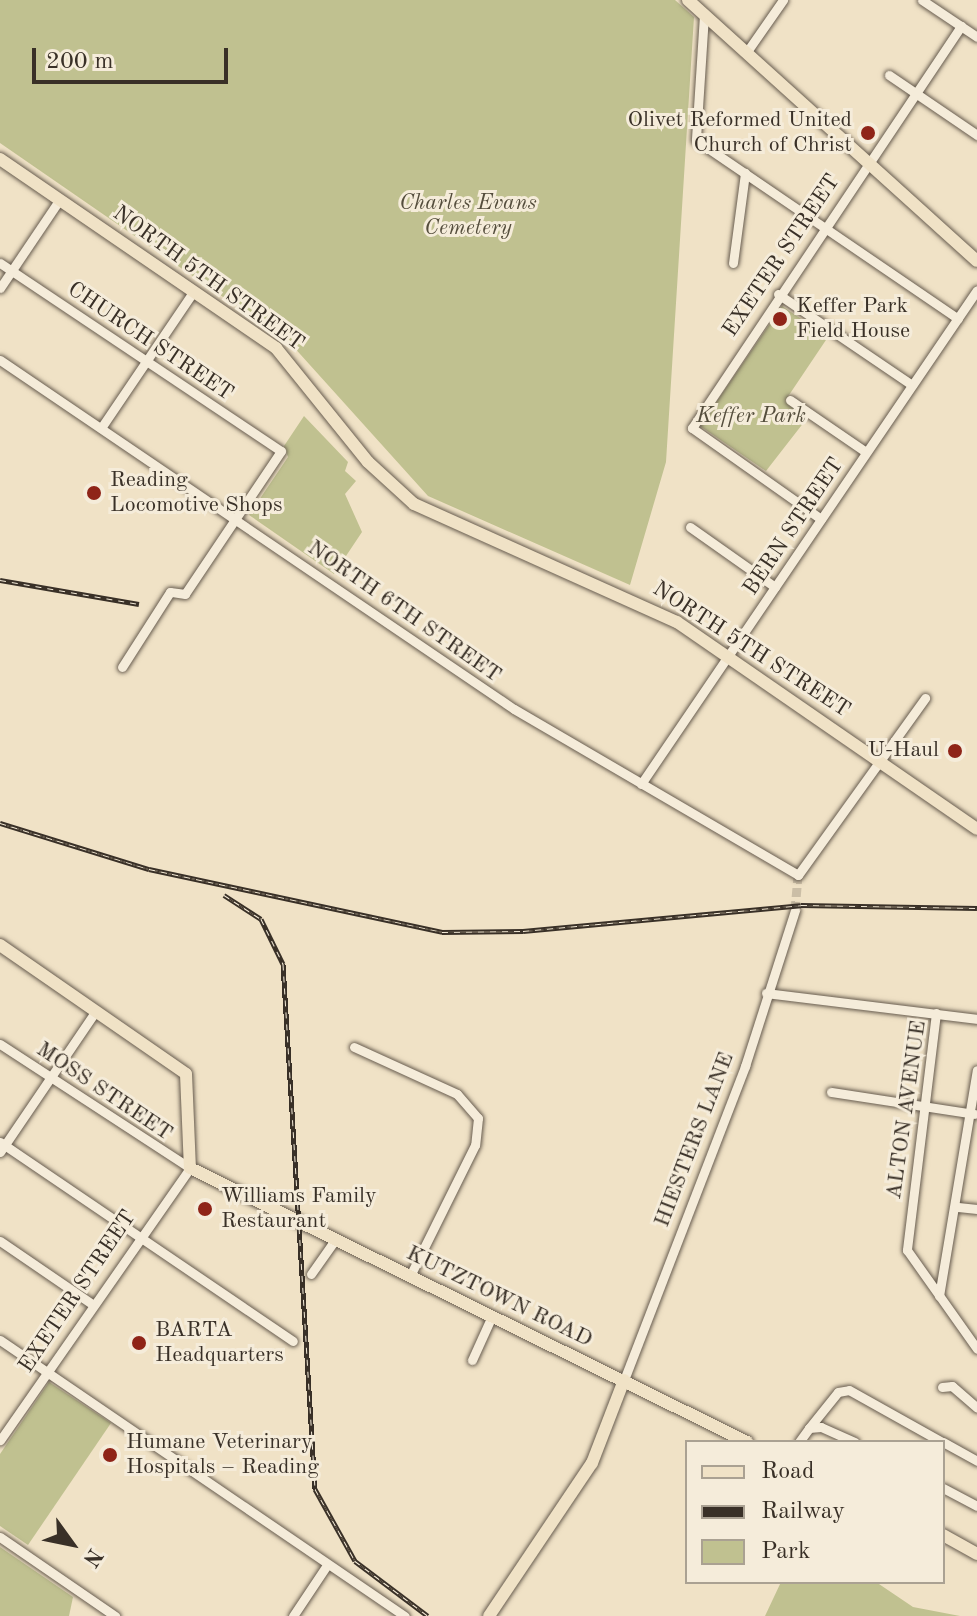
<!DOCTYPE html>
<meta charset="utf-8">
<style>
body{margin:0}
#map{position:relative;width:977px;height:1616px;overflow:hidden;background:#f0e2c6;font-family:"Old Standard TT",serif}
div>[style]{position:absolute}
[style*='--x']{left:calc(var(--x)*1px);top:calc(var(--y)*1px);width:calc(var(--w)*1px);rotate:calc(var(--a)*1deg)}
.green>*{inset:0;background:#c0c190}
.minor-tunnel>*{height:9px;margin-top:-4.5px;transform-origin:0;background:repeating-linear-gradient(90deg,#cbbea6 0 9px,transparent 0 13.5px)}
.roads{filter:drop-shadow(0 0 2px #675c4f) drop-shadow(0 0 2px #675c4f)}
.minor>*{height:9px;margin:-4.5px;padding:0 4.5px;transform-origin:4.5px;border-radius:4.5px;background:#f5ecda}
.major>*{height:12px;margin:-6px;padding:0 6px;transform-origin:6px;border-radius:6px;background:#f0e2c6}
.rail>*{height:5px;margin-top:-2.5px;transform-origin:0;background:repeating-linear-gradient(90deg,#f5ecda 0 6px,#393027 0 12px);box-sizing:border-box;border-block:2px solid #393027}
.dots>*{width:22px;height:22px;translate:-50% -50%;box-sizing:border-box;border:4px solid #f5ecda;border-radius:50%}
span{translate:-50% -50%;white-space:nowrap;text-align:center;line-height:1.15;-webkit-text-stroke:6px #f5ecda;paint-order:stroke}
.poi-label{font-size:22px;color:#393027}
.right{translate:-100% -50%;text-align:right}
.left{translate:0 -50%;text-align:left}
.park-label{font-size:22px;color:#544d3c;font-style:italic}
.street-label{font-size:22px;color:#393027}
.legend{position:absolute;left:685px;top:1440px;width:260px;height:144px;box-sizing:border-box;background:#f5ecda;border:2px solid #aaa192;margin:0;padding:10px 14px;list-style:none;font-size:24px;color:#393027}
.legend li{display:flex;align-items:center;gap:16px;height:40px}
.legend b{width:40px;border:2px solid #aaa192}
.north{position:absolute;left:32px;top:1504px;width:80px;height:80px;-webkit-text-stroke:6px #f5ecda;paint-order:stroke;rotate:123deg;font-size:22px;font-weight:700;line-height:32px;text-align:center;color:#393027}
.north::after{content:'';display:block;margin:auto;width:28px;height:36px;background:#393027;clip-path:polygon(50% 0,100% 100%,50% 72%,0 100%)}
.scale{position:absolute;left:32px;top:48px;width:196px;height:36px;box-sizing:border-box;border:4px solid #393027;border-top:0;padding-left:10px;font-size:24px;line-height:28px;white-space:nowrap;color:#393027;-webkit-text-stroke:6px #f5ecda;paint-order:stroke}
</style>
<div id="map">
<div class="green">
<i style="clip-path:polygon(0 0,675px 0,694px 17px,666px 462px,630px 585px,428px 496px,291px 344px,0 143px)"></i>
<i style="clip-path:polygon(782px 306px,828px 337px,785px 401px,808px 417px,766px 471px,700px 426px)"></i>
<i style="clip-path:polygon(304px 416px,348px 462px,345px 471px,356px 481px,345px 494px,362px 532px,334px 574px,249px 515px,288px 457px,284px 446px)"></i>
<i style="clip-path:polygon(49px 1382px,111px 1423px,28px 1545px,0 1526px,0 1454px)"></i>
<i style="clip-path:polygon(0 1547px,73px 1597px,69px 1616px,0 1616px)"></i>
<i style="clip-path:polygon(781px 1582px,876px 1582px,913px 1607px,960px 1616px,765px 1616px)"></i>
</div>
<div class="minor-tunnel">
<i style="--x:795;--y:910;--w:35;--a:-85"></i>
</div>
<div class="roads">
<div class="minor">
<i style="--x:922;--y:0;--w:66;--a:33.9"></i>
<i style="--x:704;--y:15;--w:125;--a:93.7"></i>
<i style="--x:696;--y:140;--w:317;--a:34.3"></i>
<i style="--x:746;--y:53;--w:65;--a:-55.1"></i>
<i style="--x:889;--y:75;--w:107;--a:34.3"></i>
<i style="--x:0;--y:263;--w:338;--a:33.8"></i>
<i style="--x:281;--y:451;--w:172;--a:123.9"></i>
<i style="--x:185;--y:594;--w:15;--a:-172"></i>
<i style="--x:170;--y:592;--w:89;--a:122.6"></i>
<i style="--x:733;--y:263;--w:91;--a:-82.4"></i>
<i style="--x:0;--y:288;--w:107;--a:-56"></i>
<i style="--x:778;--y:294;--w:162;--a:34.2"></i>
<i style="--x:0;--y:360;--w:621;--a:34.18"></i>
<i style="--x:514;--y:709;--w:329;--a:30.3"></i>
<i style="--x:798;--y:875;--w:218;--a:-54.3"></i>
<i style="--x:790;--y:400;--w:92;--a:34.4"></i>
<i style="--x:101;--y:428;--w:164;--a:-55.9"></i>
<i style="--x:821;--y:519;--w:158;--a:-144.8"></i>
<i style="--x:692;--y:428;--w:484;--a:-56.2"></i>
<i style="--x:690;--y:527;--w:104;--a:35.2"></i>
<i style="--x:641;--y:784;--w:597;--a:-55.78"></i>
<i style="--x:766;--y:993;--w:213;--a:7"></i>
<i style="--x:936;--y:1013;--w:239;--a:97"></i>
<i style="--x:907;--y:1250;--w:121;--a:54.7"></i>
<i style="--x:0;--y:1044;--w:227;--a:33.1"></i>
<i style="--x:190;--y:1168;--w:332;--a:124.9"></i>
<i style="--x:354;--y:1047;--w:113;--a:24.5"></i>
<i style="--x:457;--y:1094;--w:32;--a:49"></i>
<i style="--x:478;--y:1118;--w:27;--a:96"></i>
<i style="--x:475;--y:1145;--w:146;--a:116.4"></i>
<i style="--x:831;--y:1092;--w:145;--a:8.7"></i>
<i style="--x:0;--y:1142;--w:354;--a:34.2"></i>
<i style="--x:0;--y:1152;--w:171;--a:-55.8"></i>
<i style="--x:958;--y:1207;--w:19;--a:6"></i>
<i style="--x:0;--y:1241;--w:112;--a:34.4"></i>
<i style="--x:311;--y:1274;--w:42;--a:-54.8"></i>
<i style="--x:939;--y:1296;--w:229;--a:-80.5"></i>
<i style="--x:0;--y:1340;--w:490;--a:34.3"></i>
<i style="--x:472;--y:1360;--w:48;--a:-65.6"></i>
<i style="--x:624;--y:1380;--w:337;--a:-68.9"></i>
<i style="--x:745;--y:1066;--w:164;--a:-72.2"></i>
<i style="--x:942;--y:1387;--w:10;--a:-6"></i>
<i style="--x:952;--y:1386;--w:33;--a:41"></i>
<i style="--x:809;--y:1428;--w:46;--a:-51.1"></i>
<i style="--x:838;--y:1392;--w:11;--a:-10"></i>
<i style="--x:849;--y:1390;--w:107;--a:29.2"></i>
<i style="--x:799;--y:1442;--w:17;--a:-54"></i>
<i style="--x:809;--y:1428;--w:12;--a:-5"></i>
<i style="--x:821;--y:1427;--w:37;--a:24"></i>
<i style="--x:943;--y:1442;--w:39;--a:29"></i>
<i style="--x:943;--y:1488;--w:38;--a:28"></i>
<i style="--x:0;--y:1537;--w:140;--a:34.5"></i>
<i style="--x:293;--y:1616;--w:61;--a:-56.3"></i>
</div>
<div class="major">
<i style="--x:688;--y:0;--w:389;--a:42.1"></i>
<i style="--x:0;--y:159;--w:335;--a:34.4"></i>
<i style="--x:276;--y:348;--w:146;--a:51.1"></i>
<i style="--x:368;--y:462;--w:62;--a:42.4"></i>
<i style="--x:414;--y:504;--w:288;--a:24.2"></i>
<i style="--x:677;--y:622;--w:364;--a:34.6"></i>
<i style="--x:0;--y:945;--w:226;--a:34.7"></i>
<i style="--x:186;--y:1074;--w:94;--a:87.6"></i>
<i style="--x:190;--y:1168;--w:621;--a:26.19"></i>
<i style="--x:943;--y:1535;--w:39;--a:29"></i>
<i style="--x:489;--y:1616;--w:184;--a:-56.1"></i>
<i style="--x:592;--y:1463;--w:89;--a:-68.9"></i>
</div>
</div>
<div class="rail">
<i style="--x:0;--y:580;--w:141;--a:9.8"></i>
<i style="--x:0;--y:823;--w:156;--a:17.2"></i>
<i style="--x:149;--y:869;--w:300;--a:12.1"></i>
<i style="--x:442;--y:932;--w:81;--a:-0.7"></i>
<i style="--x:523;--y:931;--w:279;--a:-5.3"></i>
<i style="--x:801;--y:905;--w:176;--a:1"></i>
<i style="--x:224;--y:895;--w:44;--a:33"></i>
<i style="--x:261;--y:919;--w:50;--a:63.9"></i>
<i style="--x:283;--y:964;--w:526;--a:86.51"></i>
<i style="--x:315;--y:1489;--w:82;--a:60.9"></i>
<i style="--x:355;--y:1561;--w:91;--a:37"></i>
</div>
<div class="dots">
<i style="left:868px;top:133px;background:#8f2418"></i>
<i style="left:780px;top:319px;background:#8f2418"></i>
<i style="left:94px;top:493px;background:#8f2418"></i>
<i style="left:955px;top:751px;background:#8f2418"></i>
<i style="left:205px;top:1209px;background:#8f2418"></i>
<i style="left:139px;top:1343px;background:#8f2418"></i>
<i style="left:110px;top:1455px;background:#8f2418"></i>
</div>
<div class="poi-label">
<span class="right" style="left:852px;top:133px">Olivet Reformed United<br>Church of Christ</span>
<span class="left" style="left:796px;top:319px">Keffer Park<br>Field House</span>
<span class="left" style="left:110px;top:493px">Reading<br>Locomotive Shops</span>
<span class="right" style="left:939px;top:751px">U-Haul</span>
<span class="left" style="left:221px;top:1209px">Williams Family<br>Restaurant</span>
<span class="left" style="left:155px;top:1343px">BARTA<br>Headquarters</span>
<span class="left" style="left:126px;top:1455px">Humane Veterinary<br>Hospitals – Reading</span>
</div>
<div class="park-label">
<span style="left:468px;top:216px">Charles Evans<br>Cemetery</span>
<span style="left:751px;top:417px">Keffer Park</span>
</div>
<div class="street-label">
<span style="left:782px;top:256px;rotate:-56deg">EXETER STREET</span>
<span style="left:208px;top:279px;rotate:36deg">NORTH 5TH STREET</span>
<span style="left:150px;top:342px;rotate:34deg">CHURCH STREET</span>
<span style="left:794px;top:527px;rotate:-56deg">BERN STREET</span>
<span style="left:404px;top:612px;rotate:35deg">NORTH 6TH STREET</span>
<span style="left:751px;top:650px;rotate:33deg">NORTH 5TH STREET</span>
<span style="left:104px;top:1092px;rotate:34deg">MOSS STREET</span>
<span style="left:907px;top:1110px;rotate:-82deg">ALTON AVENUE</span>
<span style="left:695px;top:1140px;rotate:-69deg">HIESTERS LANE</span>
<span style="left:78px;top:1292px;rotate:-56deg">EXETER STREET</span>
<span style="left:499px;top:1297px;rotate:26deg">KUTZTOWN ROAD</span>
</div>
<ul class="legend">
<li><b style="height:10px;background:#f0e2c6"></b>Road</li>
<li><b style="height:10px;background:#393027"></b>Railway</li>
<li><b style="height:22px;background:#c0c190"></b>Park</li>
</ul>
<div class="north">N</div>
<div class="scale">200 m</div>
</div>
